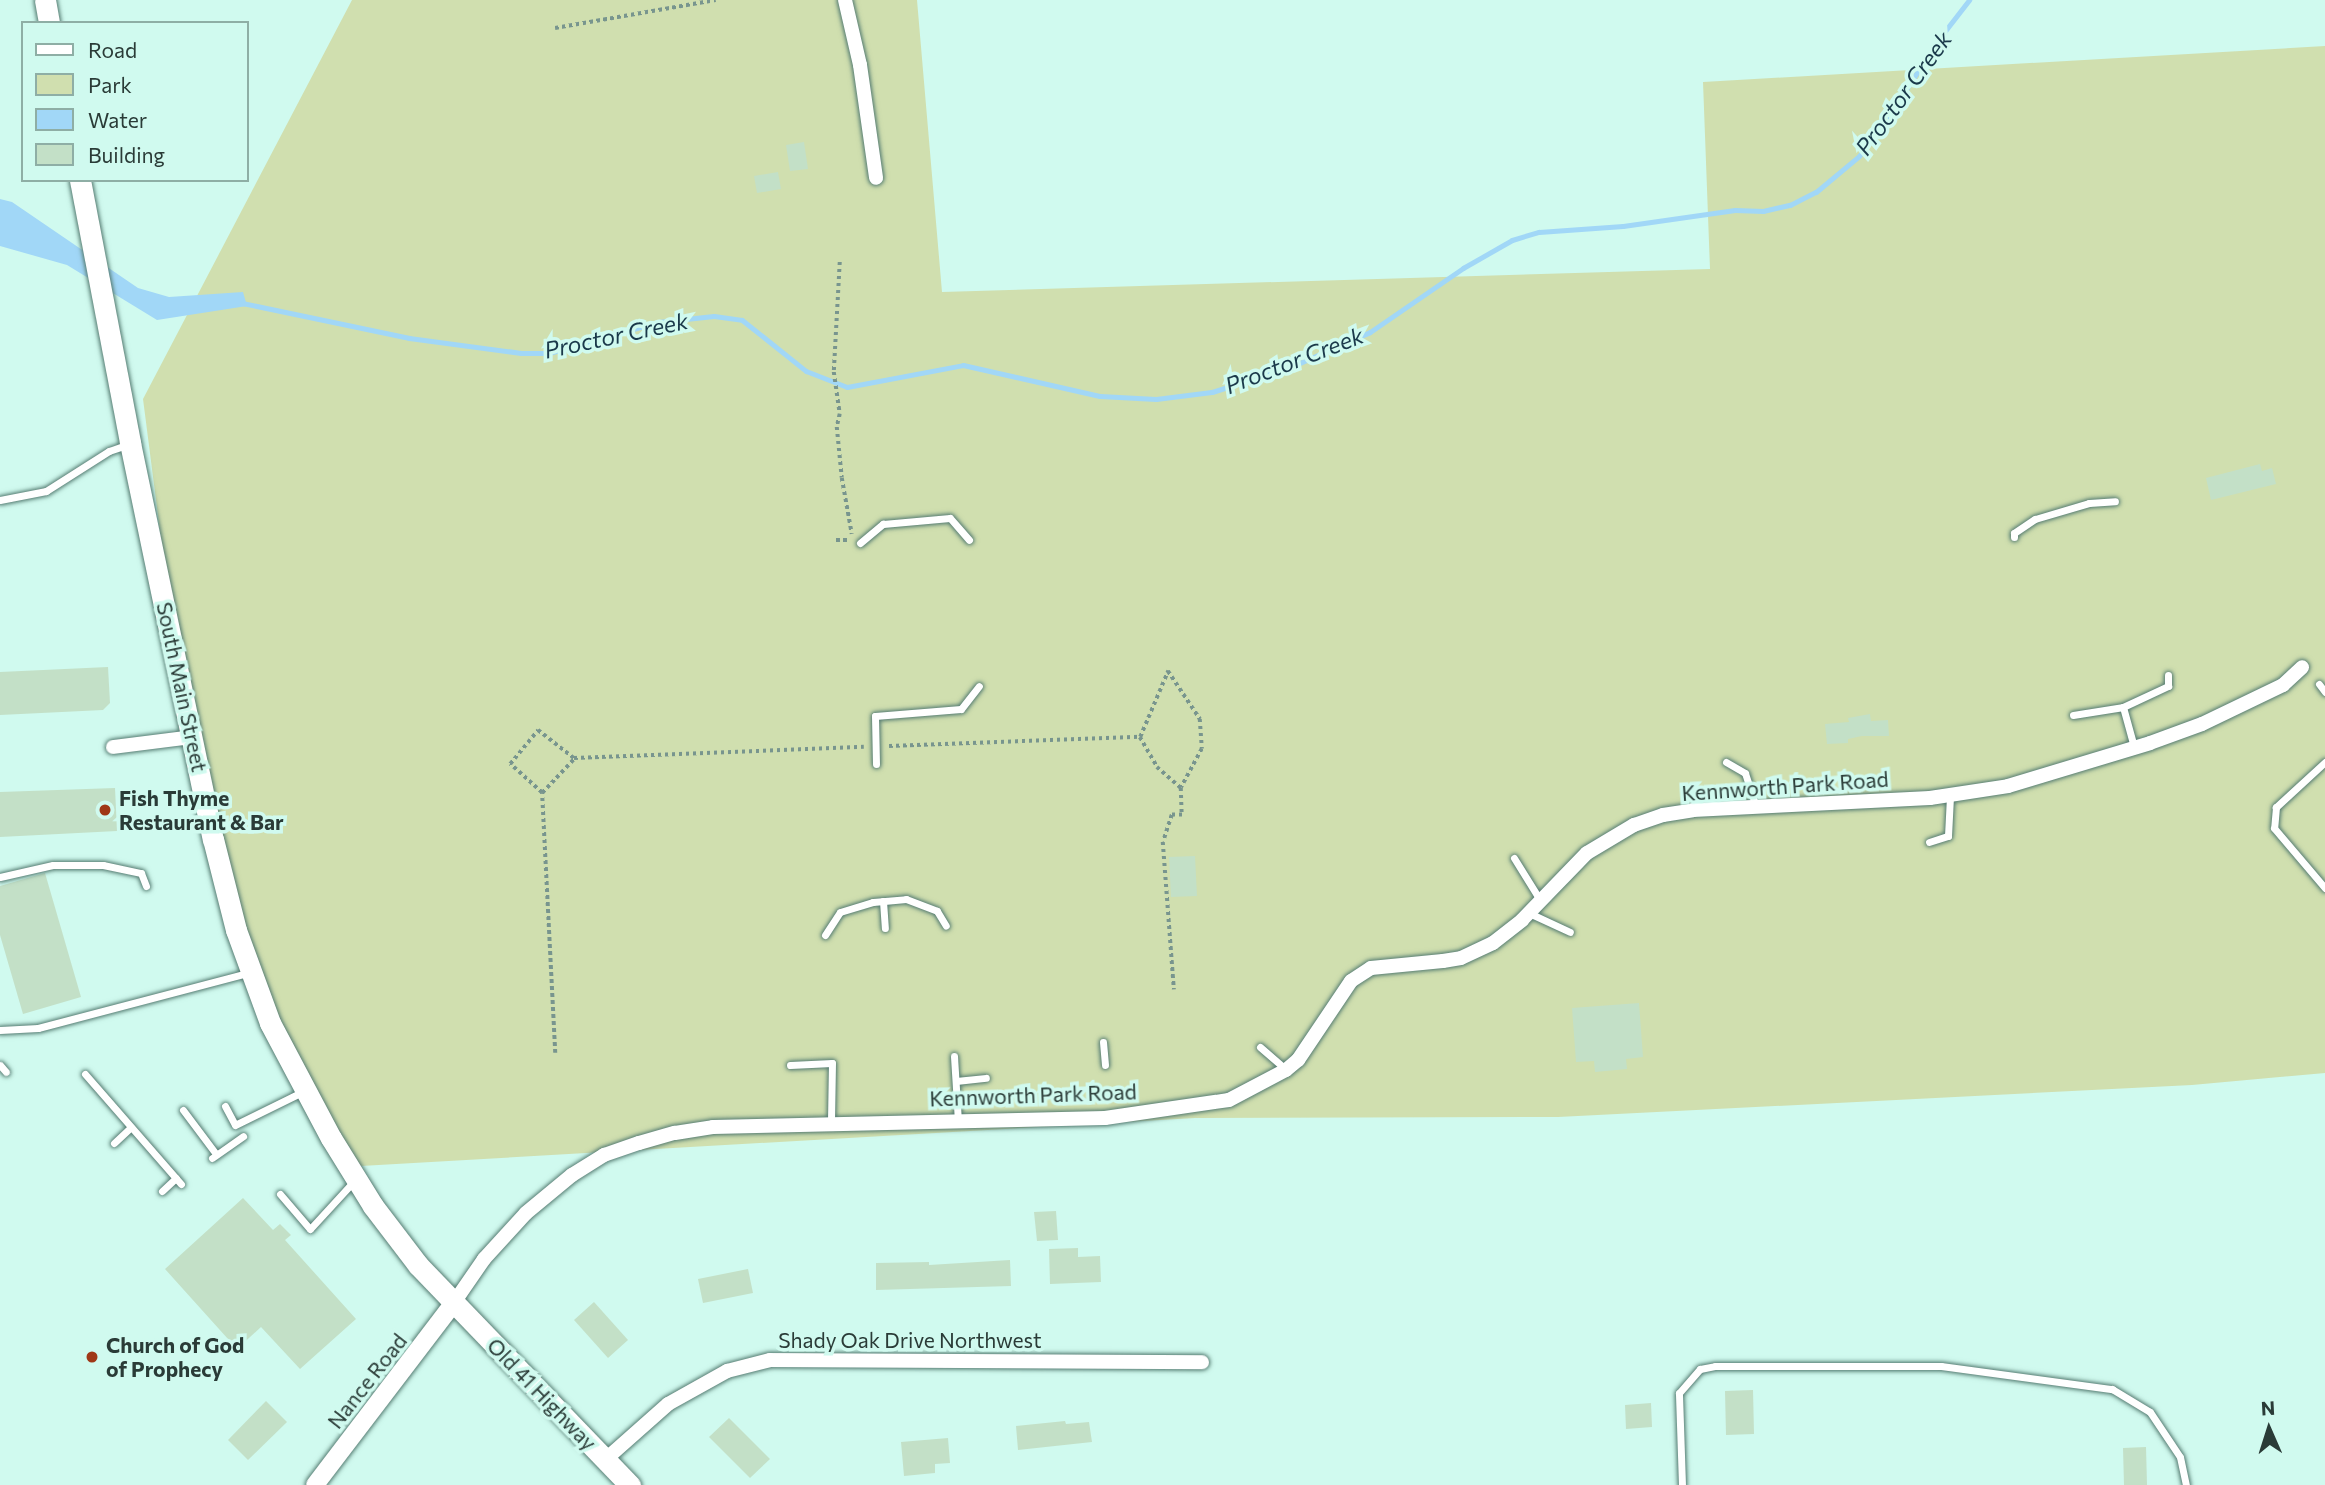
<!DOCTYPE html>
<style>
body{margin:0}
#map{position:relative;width:2325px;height:1485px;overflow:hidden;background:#d0faef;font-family:Commissioner,sans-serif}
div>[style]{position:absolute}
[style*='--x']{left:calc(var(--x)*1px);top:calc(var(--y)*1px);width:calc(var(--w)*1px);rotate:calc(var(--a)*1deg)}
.green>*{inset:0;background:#d0dfaf}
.water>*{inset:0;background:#a1d7f7}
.stream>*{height:5px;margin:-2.5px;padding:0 2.5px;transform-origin:2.5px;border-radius:2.5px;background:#a1d7f7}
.building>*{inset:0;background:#c3e0c7}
.path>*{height:3.5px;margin-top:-1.75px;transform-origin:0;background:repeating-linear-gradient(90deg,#78958e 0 3.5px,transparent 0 7px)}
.roads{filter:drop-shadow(0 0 2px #557c72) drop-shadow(0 0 2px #557c72)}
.service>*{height:7px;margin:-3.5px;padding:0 3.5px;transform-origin:3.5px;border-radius:3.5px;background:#fff}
.minor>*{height:14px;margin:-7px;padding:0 7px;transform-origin:7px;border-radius:7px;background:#fff}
.tertiary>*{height:18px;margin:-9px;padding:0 9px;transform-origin:9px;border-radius:9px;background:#fff}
.secondary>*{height:21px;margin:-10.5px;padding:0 10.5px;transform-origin:10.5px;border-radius:10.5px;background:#fff}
.dots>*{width:19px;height:19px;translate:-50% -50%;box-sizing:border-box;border:4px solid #d0faef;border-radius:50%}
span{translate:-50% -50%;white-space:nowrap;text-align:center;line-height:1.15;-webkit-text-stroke:7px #d0faef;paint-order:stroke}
.street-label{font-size:21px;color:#2a3b37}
.poi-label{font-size:21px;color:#2a3b37;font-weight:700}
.left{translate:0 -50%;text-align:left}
.water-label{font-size:23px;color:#1a394a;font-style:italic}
.legend{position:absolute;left:21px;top:21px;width:228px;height:161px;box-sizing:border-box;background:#d0faef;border:2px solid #8eaea5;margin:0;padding:9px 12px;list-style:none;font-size:21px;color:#2a3b37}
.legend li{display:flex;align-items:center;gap:14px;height:35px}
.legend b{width:35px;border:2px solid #8eaea5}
.north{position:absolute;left:2234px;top:1394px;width:70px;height:70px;-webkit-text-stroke:5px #d0faef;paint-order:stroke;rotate:357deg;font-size:19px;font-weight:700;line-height:28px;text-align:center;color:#2a3b37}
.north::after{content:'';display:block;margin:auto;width:24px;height:32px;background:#2a3b37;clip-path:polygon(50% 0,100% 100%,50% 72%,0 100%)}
</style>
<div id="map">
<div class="green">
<i style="clip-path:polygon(352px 0,917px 0,942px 292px,1710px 269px,1703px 82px,2325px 46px,2325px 1073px,2192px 1085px,1558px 1117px,1195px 1118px,361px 1166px,266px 1023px,180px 686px,143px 399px)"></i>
</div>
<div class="water">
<i style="clip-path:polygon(0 199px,12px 202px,138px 288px,169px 297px,243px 292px,247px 306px,157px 320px,67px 265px,0 246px)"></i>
</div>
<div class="stream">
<i style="--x:242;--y:303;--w:171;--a:11.8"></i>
<i style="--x:409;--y:338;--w:113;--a:7.6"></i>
<i style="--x:521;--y:353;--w:28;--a:0"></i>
<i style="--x:549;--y:353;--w:113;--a:-15.9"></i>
<i style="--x:658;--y:322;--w:56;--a:-6.1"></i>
<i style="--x:714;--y:316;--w:28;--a:8"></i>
<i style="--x:742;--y:320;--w:82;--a:38.6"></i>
<i style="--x:806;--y:371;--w:44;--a:21.3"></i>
<i style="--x:847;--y:387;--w:118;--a:-10.7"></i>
<i style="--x:963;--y:365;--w:140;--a:12.8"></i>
<i style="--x:1100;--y:396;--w:56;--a:3.1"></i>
<i style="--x:1156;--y:399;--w:56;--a:-7.1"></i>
<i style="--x:1212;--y:392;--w:85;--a:-17.8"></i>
<i style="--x:1293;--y:366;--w:84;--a:-23.8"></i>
<i style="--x:1370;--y:332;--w:113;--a:-34.5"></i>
<i style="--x:1463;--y:268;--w:56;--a:-29.7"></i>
<i style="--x:1512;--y:240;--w:28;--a:-17"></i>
<i style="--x:1539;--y:232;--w:84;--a:-4.1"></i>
<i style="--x:1623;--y:226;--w:113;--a:-8.1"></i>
<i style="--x:1735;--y:210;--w:28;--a:2"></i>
<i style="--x:1763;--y:211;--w:28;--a:-13"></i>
<i style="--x:1790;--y:205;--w:29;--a:-27"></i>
<i style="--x:1816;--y:192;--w:56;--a:-39.9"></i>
<i style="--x:1859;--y:156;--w:28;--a:-51"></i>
<i style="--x:1877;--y:134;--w:112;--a:-57"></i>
<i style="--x:1938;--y:40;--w:51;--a:-52.2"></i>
</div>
<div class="building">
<i style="clip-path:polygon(804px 142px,808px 169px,790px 171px,786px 145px)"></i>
<i style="clip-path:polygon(778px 172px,781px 189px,757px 193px,754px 176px)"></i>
<i style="clip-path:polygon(2260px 464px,2262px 471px,2272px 468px,2276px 484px,2211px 500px,2206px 478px)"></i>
<i style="clip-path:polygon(108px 667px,110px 703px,103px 710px,0 715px,0 672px)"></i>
<i style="clip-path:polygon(1870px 714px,1871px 721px,1888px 720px,1889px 736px,1862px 736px,1848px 739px,1848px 743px,1827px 744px,1825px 724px,1849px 722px,1848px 718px)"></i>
<i style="clip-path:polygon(115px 788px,117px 831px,0 837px,0 792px)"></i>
<i style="clip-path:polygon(1195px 856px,1197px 896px,1171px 897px,1169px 857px)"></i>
<i style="clip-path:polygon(45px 873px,81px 997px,23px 1014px,0 935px,0 886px)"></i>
<i style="clip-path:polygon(1639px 1003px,1643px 1057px,1626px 1059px,1627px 1069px,1595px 1072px,1594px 1061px,1576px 1062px,1572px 1008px)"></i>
<i style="clip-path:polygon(243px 1198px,273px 1230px,280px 1224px,291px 1235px,285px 1240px,356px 1319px,300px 1369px,261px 1327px,237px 1349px,165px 1269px)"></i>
<i style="clip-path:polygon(1056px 1211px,1058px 1240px,1037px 1241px,1034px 1212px)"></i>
<i style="clip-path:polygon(1078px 1248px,1078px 1257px,1100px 1256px,1101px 1282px,1050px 1284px,1049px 1249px)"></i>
<i style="clip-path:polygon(1010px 1260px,1011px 1286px,876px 1290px,876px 1263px,929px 1262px,929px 1265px)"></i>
<i style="clip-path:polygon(748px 1269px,753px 1293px,703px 1303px,698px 1279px)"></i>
<i style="clip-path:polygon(594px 1302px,628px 1340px,608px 1358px,574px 1320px)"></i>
<i style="clip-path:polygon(1753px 1390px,1754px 1434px,1726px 1435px,1725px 1391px)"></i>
<i style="clip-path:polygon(266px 1401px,287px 1422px,248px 1460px,228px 1440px)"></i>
<i style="clip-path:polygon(1651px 1403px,1652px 1427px,1626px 1429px,1625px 1405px)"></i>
<i style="clip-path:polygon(729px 1418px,770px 1459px,750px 1478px,709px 1437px)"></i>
<i style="clip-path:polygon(1065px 1421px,1066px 1424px,1089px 1422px,1092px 1442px,1018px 1450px,1016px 1426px)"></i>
<i style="clip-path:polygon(948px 1438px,950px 1463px,935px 1464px,935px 1473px,904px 1476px,901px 1442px)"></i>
<i style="clip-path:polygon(2146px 1447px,2147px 1485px,2124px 1485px,2123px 1448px)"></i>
</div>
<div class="path">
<i style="--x:555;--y:28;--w:163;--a:-9.9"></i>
<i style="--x:840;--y:262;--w:110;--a:93.1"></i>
<i style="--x:834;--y:372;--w:42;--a:81.9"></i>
<i style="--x:840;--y:414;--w:13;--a:103"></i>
<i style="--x:837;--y:427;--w:51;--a:84.4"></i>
<i style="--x:842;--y:478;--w:57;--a:79.9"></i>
<i style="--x:836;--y:540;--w:12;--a:0"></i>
<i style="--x:1140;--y:737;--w:72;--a:-67"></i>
<i style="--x:1168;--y:671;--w:58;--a:56.3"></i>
<i style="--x:1200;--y:719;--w:30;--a:86"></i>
<i style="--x:1202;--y:749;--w:44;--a:118.3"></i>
<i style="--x:1181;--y:788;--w:27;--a:88"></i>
<i style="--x:1182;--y:815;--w:10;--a:180"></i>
<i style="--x:1172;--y:815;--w:28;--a:108"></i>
<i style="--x:1163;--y:842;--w:148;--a:85.7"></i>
<i style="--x:1140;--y:737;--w:34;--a:60"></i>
<i style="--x:1157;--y:767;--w:32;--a:41"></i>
<i style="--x:889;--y:746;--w:251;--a:-2.1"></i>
<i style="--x:542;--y:793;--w:47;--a:-46.7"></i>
<i style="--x:555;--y:1053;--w:260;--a:-92.9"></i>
<i style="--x:542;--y:793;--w:43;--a:-137.8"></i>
<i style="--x:510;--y:764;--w:44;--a:-50.5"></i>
<i style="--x:538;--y:730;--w:46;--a:37.9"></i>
<i style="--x:574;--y:758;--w:290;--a:-2.2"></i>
</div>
<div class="roads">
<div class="service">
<i style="--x:0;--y:500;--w:47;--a:-11.1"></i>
<i style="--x:46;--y:491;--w:75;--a:-32.4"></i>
<i style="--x:109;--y:451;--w:18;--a:-19"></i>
<i style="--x:2014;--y:537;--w:4;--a:-90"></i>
<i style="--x:2014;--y:533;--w:25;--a:-34"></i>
<i style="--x:2035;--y:519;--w:56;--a:-16.5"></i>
<i style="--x:2089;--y:503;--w:26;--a:-4"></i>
<i style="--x:860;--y:543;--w:30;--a:-40"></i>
<i style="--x:883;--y:524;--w:67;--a:-5.1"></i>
<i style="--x:950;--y:518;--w:29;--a:49"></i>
<i style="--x:2319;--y:684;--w:10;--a:53"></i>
<i style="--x:2123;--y:707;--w:41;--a:74.6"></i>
<i style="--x:2073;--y:715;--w:51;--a:-9.1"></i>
<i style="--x:2123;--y:707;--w:50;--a:-25"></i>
<i style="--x:2168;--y:686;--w:11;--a:-90"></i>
<i style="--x:1726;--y:762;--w:22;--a:30"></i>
<i style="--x:1745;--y:773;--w:36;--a:72"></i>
<i style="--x:2325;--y:762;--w:67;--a:137.4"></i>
<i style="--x:2276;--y:807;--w:21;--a:95"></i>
<i style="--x:2274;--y:828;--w:79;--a:49.6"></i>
<i style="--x:876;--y:764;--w:48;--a:-91.2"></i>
<i style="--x:875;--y:716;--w:86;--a:-4.7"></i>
<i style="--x:961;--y:709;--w:29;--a:-52"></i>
<i style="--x:1929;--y:842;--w:20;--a:-18"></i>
<i style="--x:1948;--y:836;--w:40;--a:-87.1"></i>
<i style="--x:1514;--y:858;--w:49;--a:58.2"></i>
<i style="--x:0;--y:877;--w:54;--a:-12.8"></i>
<i style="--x:53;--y:865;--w:50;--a:0"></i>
<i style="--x:103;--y:865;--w:39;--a:12"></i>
<i style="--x:141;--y:873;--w:14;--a:69"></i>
<i style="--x:883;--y:901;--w:27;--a:86"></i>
<i style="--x:1529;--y:913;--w:45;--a:24.9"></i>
<i style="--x:825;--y:935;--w:27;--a:-57"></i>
<i style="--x:840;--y:912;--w:34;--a:-17"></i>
<i style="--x:873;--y:902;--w:33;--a:-5"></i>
<i style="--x:906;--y:899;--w:33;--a:21"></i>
<i style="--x:937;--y:911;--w:17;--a:59"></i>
<i style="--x:0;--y:1030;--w:38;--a:-3"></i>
<i style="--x:38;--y:1028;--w:217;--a:-14.7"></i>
<i style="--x:1103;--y:1042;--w:23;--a:85"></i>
<i style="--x:1260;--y:1047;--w:35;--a:41"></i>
<i style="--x:954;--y:1056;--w:65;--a:86.5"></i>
<i style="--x:0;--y:1065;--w:9;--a:49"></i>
<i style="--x:790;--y:1065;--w:42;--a:-2.7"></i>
<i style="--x:832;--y:1063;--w:60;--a:91"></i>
<i style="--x:85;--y:1074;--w:146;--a:48.9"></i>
<i style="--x:956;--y:1081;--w:30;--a:-6"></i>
<i style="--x:225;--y:1106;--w:21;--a:62"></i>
<i style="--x:235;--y:1125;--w:77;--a:-26.2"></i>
<i style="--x:183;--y:1110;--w:55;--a:53.1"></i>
<i style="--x:114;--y:1143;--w:23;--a:-43"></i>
<i style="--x:212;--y:1158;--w:38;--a:-35"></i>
<i style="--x:162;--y:1191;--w:19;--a:-43"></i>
<i style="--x:280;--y:1194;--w:46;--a:49.4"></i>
<i style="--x:310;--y:1229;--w:64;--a:-47.5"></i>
<i style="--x:1682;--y:1485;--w:92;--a:-91.9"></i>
<i style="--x:1679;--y:1393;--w:32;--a:-49"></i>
<i style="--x:1700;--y:1369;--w:15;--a:-11"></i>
<i style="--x:1715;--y:1366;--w:226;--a:0"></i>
<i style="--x:1941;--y:1366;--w:173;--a:7.7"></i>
<i style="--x:2112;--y:1389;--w:44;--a:31.2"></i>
<i style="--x:2150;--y:1412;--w:54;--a:56.3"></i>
<i style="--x:2180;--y:1457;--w:29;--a:78"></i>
</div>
<div class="minor">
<i style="--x:845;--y:0;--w:67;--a:77"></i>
<i style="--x:860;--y:65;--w:114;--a:81.9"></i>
<i style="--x:113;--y:747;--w:80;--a:-7.2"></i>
<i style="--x:453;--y:1304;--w:55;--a:-55.4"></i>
<i style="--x:484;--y:1259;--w:62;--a:-47.6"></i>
<i style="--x:526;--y:1213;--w:60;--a:-39.6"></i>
<i style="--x:572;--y:1175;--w:38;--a:-32"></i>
<i style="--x:604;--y:1155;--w:37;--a:-19"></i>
<i style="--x:639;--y:1143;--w:37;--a:-16"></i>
<i style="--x:675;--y:1133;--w:38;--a:-9"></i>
<i style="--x:713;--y:1127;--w:392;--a:-1.3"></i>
<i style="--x:1105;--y:1118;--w:125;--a:-8.3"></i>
<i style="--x:1229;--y:1100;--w:64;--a:-27.8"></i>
<i style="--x:1286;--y:1070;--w:16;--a:-40"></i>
<i style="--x:1298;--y:1060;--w:95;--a:-56.1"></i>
<i style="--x:1351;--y:981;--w:24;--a:-33"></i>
<i style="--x:1371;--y:968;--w:72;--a:-5.6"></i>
<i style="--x:1443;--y:961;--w:18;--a:-9"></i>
<i style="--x:1461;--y:958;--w:35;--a:-25"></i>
<i style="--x:1493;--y:943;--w:37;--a:-38"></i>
<i style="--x:1522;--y:920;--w:93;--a:-45.9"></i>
<i style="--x:1587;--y:853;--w:55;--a:-30.8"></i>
<i style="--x:1634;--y:825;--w:31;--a:-19"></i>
<i style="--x:1663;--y:815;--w:30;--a:-9"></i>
<i style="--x:1693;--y:810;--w:237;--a:-2.9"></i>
<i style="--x:1930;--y:798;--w:79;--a:-8.7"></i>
<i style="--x:2008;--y:786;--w:148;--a:-16.8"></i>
<i style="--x:2150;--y:743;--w:55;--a:-20.1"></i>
<i style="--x:2202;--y:724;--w:90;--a:-25.7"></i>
<i style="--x:2283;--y:685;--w:26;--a:-43"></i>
<i style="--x:606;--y:1459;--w:83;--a:-41.6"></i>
<i style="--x:668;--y:1404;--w:68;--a:-29.2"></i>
<i style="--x:727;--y:1371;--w:44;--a:-14.3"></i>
<i style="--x:770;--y:1360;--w:432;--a:0.3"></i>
</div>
<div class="tertiary">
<i style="--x:315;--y:1485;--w:228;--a:-52.7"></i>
</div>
<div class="secondary">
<i style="--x:45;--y:0;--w:23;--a:80"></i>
<i style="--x:80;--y:180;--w:268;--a:79.2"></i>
<i style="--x:130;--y:443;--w:405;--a:78.2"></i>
<i style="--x:213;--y:839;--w:94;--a:75.8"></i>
<i style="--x:236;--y:930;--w:99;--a:69.9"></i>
<i style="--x:270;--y:1023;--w:130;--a:62.1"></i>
<i style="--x:331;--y:1138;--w:80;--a:58.3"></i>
<i style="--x:373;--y:1206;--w:74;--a:52.7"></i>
<i style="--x:418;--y:1265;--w:306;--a:46.1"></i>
</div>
</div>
<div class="dots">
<i style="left:105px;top:810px;background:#9f3817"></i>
<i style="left:92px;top:1357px;background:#9f3817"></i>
</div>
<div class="street-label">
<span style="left:182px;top:687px;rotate:78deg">South Main Street</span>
<span style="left:1785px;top:786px;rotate:-4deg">Kennworth Park Road</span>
<span style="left:1033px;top:1095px;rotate:-2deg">Kennworth Park Road</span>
<span style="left:910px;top:1340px">Shady Oak Drive Northwest</span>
<span style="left:367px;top:1381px;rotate:-52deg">Nance Road</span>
<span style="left:542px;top:1394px;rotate:46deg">Old 41 Highway</span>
</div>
<div class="poi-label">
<span class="left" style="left:119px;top:810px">Fish Thyme<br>Restaurant &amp; Bar</span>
<span class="left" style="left:106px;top:1357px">Church of God<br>of Prophecy</span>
</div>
<div class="water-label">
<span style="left:1903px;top:93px;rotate:-54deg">Proctor Creek</span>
<span style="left:616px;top:335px;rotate:-12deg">Proctor Creek</span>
<span style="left:1294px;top:360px;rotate:-21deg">Proctor Creek</span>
</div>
<ul class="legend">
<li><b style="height:9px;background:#fff"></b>Road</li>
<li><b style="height:19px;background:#d0dfaf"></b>Park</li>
<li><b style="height:19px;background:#a1d7f7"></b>Water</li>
<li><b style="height:19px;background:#c3e0c7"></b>Building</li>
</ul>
<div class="north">N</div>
</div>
